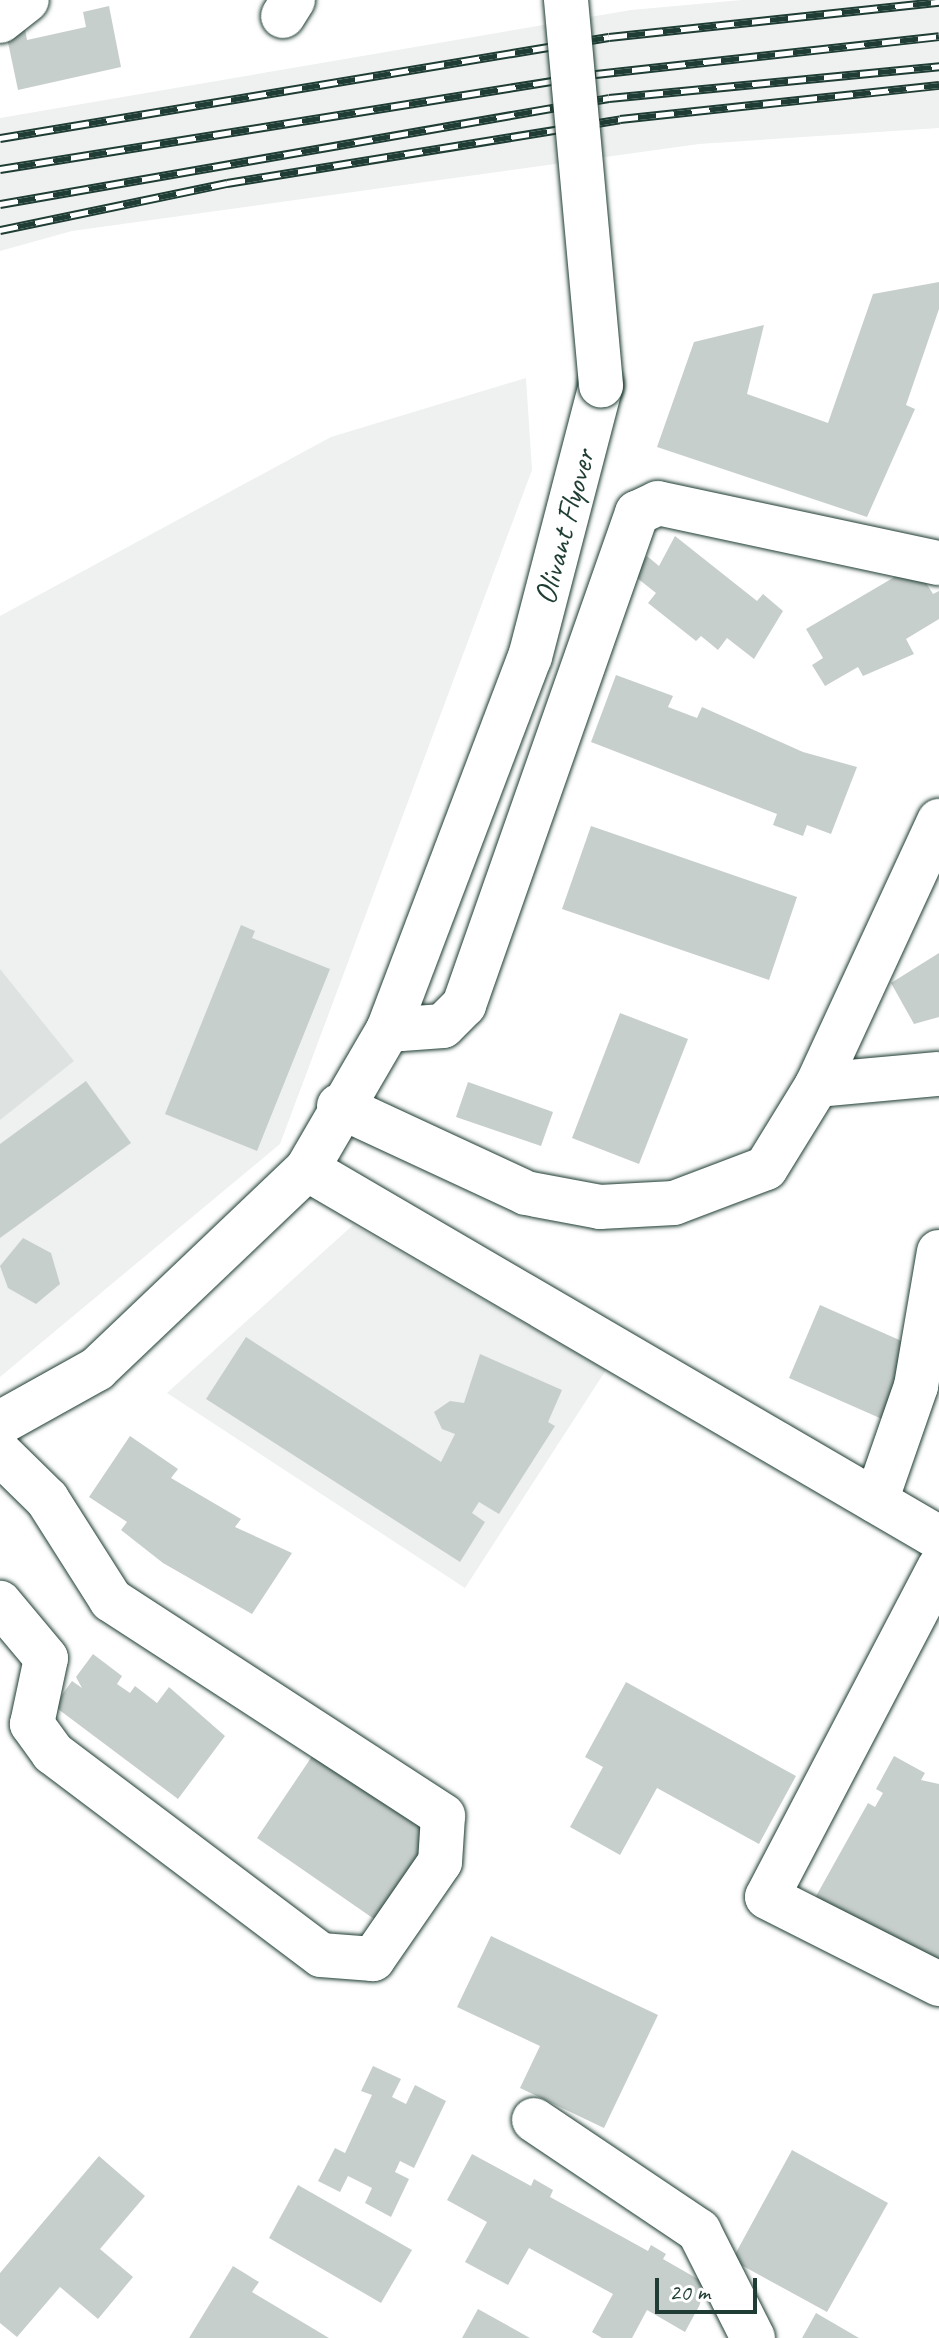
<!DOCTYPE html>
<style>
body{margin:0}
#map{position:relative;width:939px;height:2338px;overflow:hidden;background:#fff;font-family:Caveat,sans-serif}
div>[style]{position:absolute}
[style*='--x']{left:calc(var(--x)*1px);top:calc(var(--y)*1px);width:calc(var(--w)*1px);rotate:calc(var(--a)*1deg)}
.built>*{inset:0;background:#eef1f0}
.green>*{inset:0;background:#dee3e2}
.building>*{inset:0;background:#c7cfcc}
.roads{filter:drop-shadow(0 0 2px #1f3d34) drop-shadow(0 0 2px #1f3d34)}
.minor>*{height:44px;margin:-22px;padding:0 22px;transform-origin:22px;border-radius:22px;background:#fff}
.major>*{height:44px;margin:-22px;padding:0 22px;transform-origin:22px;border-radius:22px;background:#fff}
.rail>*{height:9px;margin-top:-4.5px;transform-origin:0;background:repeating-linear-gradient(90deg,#fff 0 18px,#1f3d34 0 36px);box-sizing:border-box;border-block:2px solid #1f3d34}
.bridges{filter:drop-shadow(0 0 2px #1f3d34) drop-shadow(0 0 2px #1f3d34)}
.major-bridge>*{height:44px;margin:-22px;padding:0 22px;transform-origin:22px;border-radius:22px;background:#fff}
span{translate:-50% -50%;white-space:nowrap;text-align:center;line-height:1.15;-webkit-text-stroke:6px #fff;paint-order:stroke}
.street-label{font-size:32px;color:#1f3d34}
.scale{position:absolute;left:655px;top:2278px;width:102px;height:36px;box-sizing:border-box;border:4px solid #1f3d34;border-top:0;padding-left:10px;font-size:24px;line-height:28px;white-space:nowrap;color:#1f3d34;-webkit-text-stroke:6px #fff;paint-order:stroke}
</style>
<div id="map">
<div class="built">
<i style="clip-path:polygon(742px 0,939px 0,939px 128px,699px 144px,72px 231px,0 251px,0 118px,631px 10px)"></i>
<i style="clip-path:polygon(526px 378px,532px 470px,280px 1144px,0 1377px,0 616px,331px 437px)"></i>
<i style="clip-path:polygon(353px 1225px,606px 1370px,465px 1588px,167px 1393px)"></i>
</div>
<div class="green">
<i style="clip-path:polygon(0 969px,74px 1061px,0 1120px)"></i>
</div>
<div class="building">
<i style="clip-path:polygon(109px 6px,121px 67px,18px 90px,5px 28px,24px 24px,27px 40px,86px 27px,83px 12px)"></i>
<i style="clip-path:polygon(939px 282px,939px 309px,906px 405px,915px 409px,867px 517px,657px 447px,694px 342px,764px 325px,747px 394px,828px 423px,873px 294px)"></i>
<i style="clip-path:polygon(675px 536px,757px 601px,763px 594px,783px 611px,754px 659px,727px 638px,718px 650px,701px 636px,696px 641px,648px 603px,656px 593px,632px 574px,647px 556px,659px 566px)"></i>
<i style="clip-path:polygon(915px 565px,933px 594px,939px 591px,939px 619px,906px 639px,914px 654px,863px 676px,858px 667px,825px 686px,812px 665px,823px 658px,806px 629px)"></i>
<i style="clip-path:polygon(616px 675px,673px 696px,668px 707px,697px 718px,702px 707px,803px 752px,857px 767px,831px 834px,807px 825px,803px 836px,773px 825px,777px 814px,591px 742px)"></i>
<i style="clip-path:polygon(591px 826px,797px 897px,769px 980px,562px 909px)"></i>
<i style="clip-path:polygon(241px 925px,255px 931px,252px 938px,330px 969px,257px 1151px,165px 1114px)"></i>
<i style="clip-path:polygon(939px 953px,939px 1017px,914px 1024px,891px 983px)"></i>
<i style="clip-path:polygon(620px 1013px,688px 1039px,639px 1164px,572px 1138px)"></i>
<i style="clip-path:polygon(86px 1081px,131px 1143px,0 1238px,0 1144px)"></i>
<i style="clip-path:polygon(468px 1082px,553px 1112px,541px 1146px,456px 1117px)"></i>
<i style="clip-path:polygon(23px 1238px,51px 1253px,60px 1284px,36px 1304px,8px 1288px,0 1266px)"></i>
<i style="clip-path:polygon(820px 1305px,913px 1346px,882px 1419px,789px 1378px)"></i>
<i style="clip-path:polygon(246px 1337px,441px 1462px,455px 1434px,442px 1429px,434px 1412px,450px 1401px,464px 1403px,480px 1354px,562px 1390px,548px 1422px,555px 1426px,499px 1514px,479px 1502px,472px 1513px,485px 1522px,460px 1562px,206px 1399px)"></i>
<i style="clip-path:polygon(130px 1436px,178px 1469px,171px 1478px,241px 1519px,235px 1527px,292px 1553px,252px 1614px,163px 1563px,121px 1530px,127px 1522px,89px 1497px)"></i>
<i style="clip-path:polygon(93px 1654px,122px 1676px,117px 1684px,130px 1693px,135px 1686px,157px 1703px,169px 1687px,225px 1736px,178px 1799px,54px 1706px,72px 1681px,82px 1688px,76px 1677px)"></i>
<i style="clip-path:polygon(626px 1682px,796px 1776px,759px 1844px,657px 1788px,620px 1855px,570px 1827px,603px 1767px,585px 1757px)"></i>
<i style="clip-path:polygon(323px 1740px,444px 1823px,377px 1921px,257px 1838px)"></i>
<i style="clip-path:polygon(894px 1756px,925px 1773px,921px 1780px,939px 1784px,939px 1968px,815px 1898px,868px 1803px,875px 1807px,883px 1793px,876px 1789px)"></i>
<i style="clip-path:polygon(491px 1936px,658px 2015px,604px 2128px,520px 2088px,540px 2046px,457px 2007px)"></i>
<i style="clip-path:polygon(373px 2066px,401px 2079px,392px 2097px,406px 2104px,415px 2085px,446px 2101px,414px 2168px,400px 2161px,395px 2172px,409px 2179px,391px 2217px,365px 2203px,372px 2188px,348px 2176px,340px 2192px,318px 2181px,335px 2148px,345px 2153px,372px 2095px,361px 2091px)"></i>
<i style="clip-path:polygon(792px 2150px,888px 2203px,827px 2312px,732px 2260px)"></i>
<i style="clip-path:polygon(472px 2154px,531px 2186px,534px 2179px,553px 2190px,550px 2197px,648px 2251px,651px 2245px,666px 2254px,663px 2259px,710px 2286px,685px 2332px,647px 2310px,632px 2338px,602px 2338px,592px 2332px,613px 2294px,529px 2248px,508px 2285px,465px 2262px,487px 2222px,447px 2200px)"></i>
<i style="clip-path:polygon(99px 2156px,145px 2196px,100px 2249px,133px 2277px,98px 2319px,60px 2287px,17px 2337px,0 2323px,0 2273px)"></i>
<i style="clip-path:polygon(298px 2185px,412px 2250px,381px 2303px,269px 2238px)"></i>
<i style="clip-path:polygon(233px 2266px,259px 2282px,252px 2292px,329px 2338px,189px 2338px)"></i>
<i style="clip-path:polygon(478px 2309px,530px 2338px,462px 2338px)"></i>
<i style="clip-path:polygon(816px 2313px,859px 2338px,802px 2338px)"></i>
</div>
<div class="roads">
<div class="minor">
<i style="--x:283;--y:16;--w:19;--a:-58"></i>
<i style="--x:0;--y:21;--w:34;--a:-38"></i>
<i style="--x:388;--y:1030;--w:55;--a:-4.2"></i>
<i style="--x:443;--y:1026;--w:30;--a:-45"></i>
<i style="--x:464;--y:1005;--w:522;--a:-70.63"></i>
<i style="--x:637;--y:513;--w:23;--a:-25"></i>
<i style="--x:658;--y:503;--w:287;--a:12.1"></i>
<i style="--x:817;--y:1085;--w:122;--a:-5.2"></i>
<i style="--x:339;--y:1106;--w:206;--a:24.9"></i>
<i style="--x:526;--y:1193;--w:75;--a:10.7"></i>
<i style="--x:600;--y:1207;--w:74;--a:-3.1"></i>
<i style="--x:674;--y:1203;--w:98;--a:-20.8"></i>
<i style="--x:766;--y:1168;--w:97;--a:-58.4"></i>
<i style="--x:817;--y:1085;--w:291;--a:-65.2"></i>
<i style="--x:307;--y:1169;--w:732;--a:30.28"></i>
<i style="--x:0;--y:1453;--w:66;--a:44.4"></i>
<i style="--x:47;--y:1499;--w:120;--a:57.6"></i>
<i style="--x:111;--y:1600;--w:396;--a:33"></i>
<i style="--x:443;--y:1816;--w:46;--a:93.7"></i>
<i style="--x:440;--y:1862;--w:118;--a:124.6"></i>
<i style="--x:373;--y:1959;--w:52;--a:-175.6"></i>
<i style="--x:321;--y:1955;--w:336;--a:-143"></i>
<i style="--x:53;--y:1753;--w:36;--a:-126"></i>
<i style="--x:32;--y:1724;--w:67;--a:-78"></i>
<i style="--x:46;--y:1658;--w:72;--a:-129.9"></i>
<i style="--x:876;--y:1501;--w:122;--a:-70.8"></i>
<i style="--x:916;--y:1386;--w:136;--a:-80.3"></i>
<i style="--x:939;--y:1568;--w:371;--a:117.6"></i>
<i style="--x:767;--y:1897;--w:193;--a:26.8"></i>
<i style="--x:534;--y:2120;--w:199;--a:33.9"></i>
<i style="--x:699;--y:2231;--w:120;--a:63.2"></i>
</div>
<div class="major">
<i style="--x:0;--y:1423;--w:111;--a:-29.1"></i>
<i style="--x:97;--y:1369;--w:290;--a:-43.6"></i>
<i style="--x:307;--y:1169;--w:161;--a:-59.8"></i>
<i style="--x:388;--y:1030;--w:399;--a:-69.2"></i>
<i style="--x:530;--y:657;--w:281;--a:-75.4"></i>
</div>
</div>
<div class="rail">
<i style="--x:0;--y:138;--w:617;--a:-9.42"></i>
<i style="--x:609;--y:37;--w:332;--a:-6.1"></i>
<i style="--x:0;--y:169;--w:604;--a:-9.06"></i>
<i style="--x:596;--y:74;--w:345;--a:-6.3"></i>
<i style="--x:0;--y:204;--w:618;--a:-9.87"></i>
<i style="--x:609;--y:98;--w:332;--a:-5.5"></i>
<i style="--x:0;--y:230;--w:232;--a:-11.7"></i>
<i style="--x:227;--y:183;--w:398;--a:-9.2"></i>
<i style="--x:620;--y:119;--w:321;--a:-6.1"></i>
</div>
<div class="bridges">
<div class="major-bridge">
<i style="--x:566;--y:0;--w:387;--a:84.8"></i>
</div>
</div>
<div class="street-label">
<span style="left:565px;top:527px;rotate:-75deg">Olivant Flyover</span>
</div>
<div class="scale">20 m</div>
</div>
